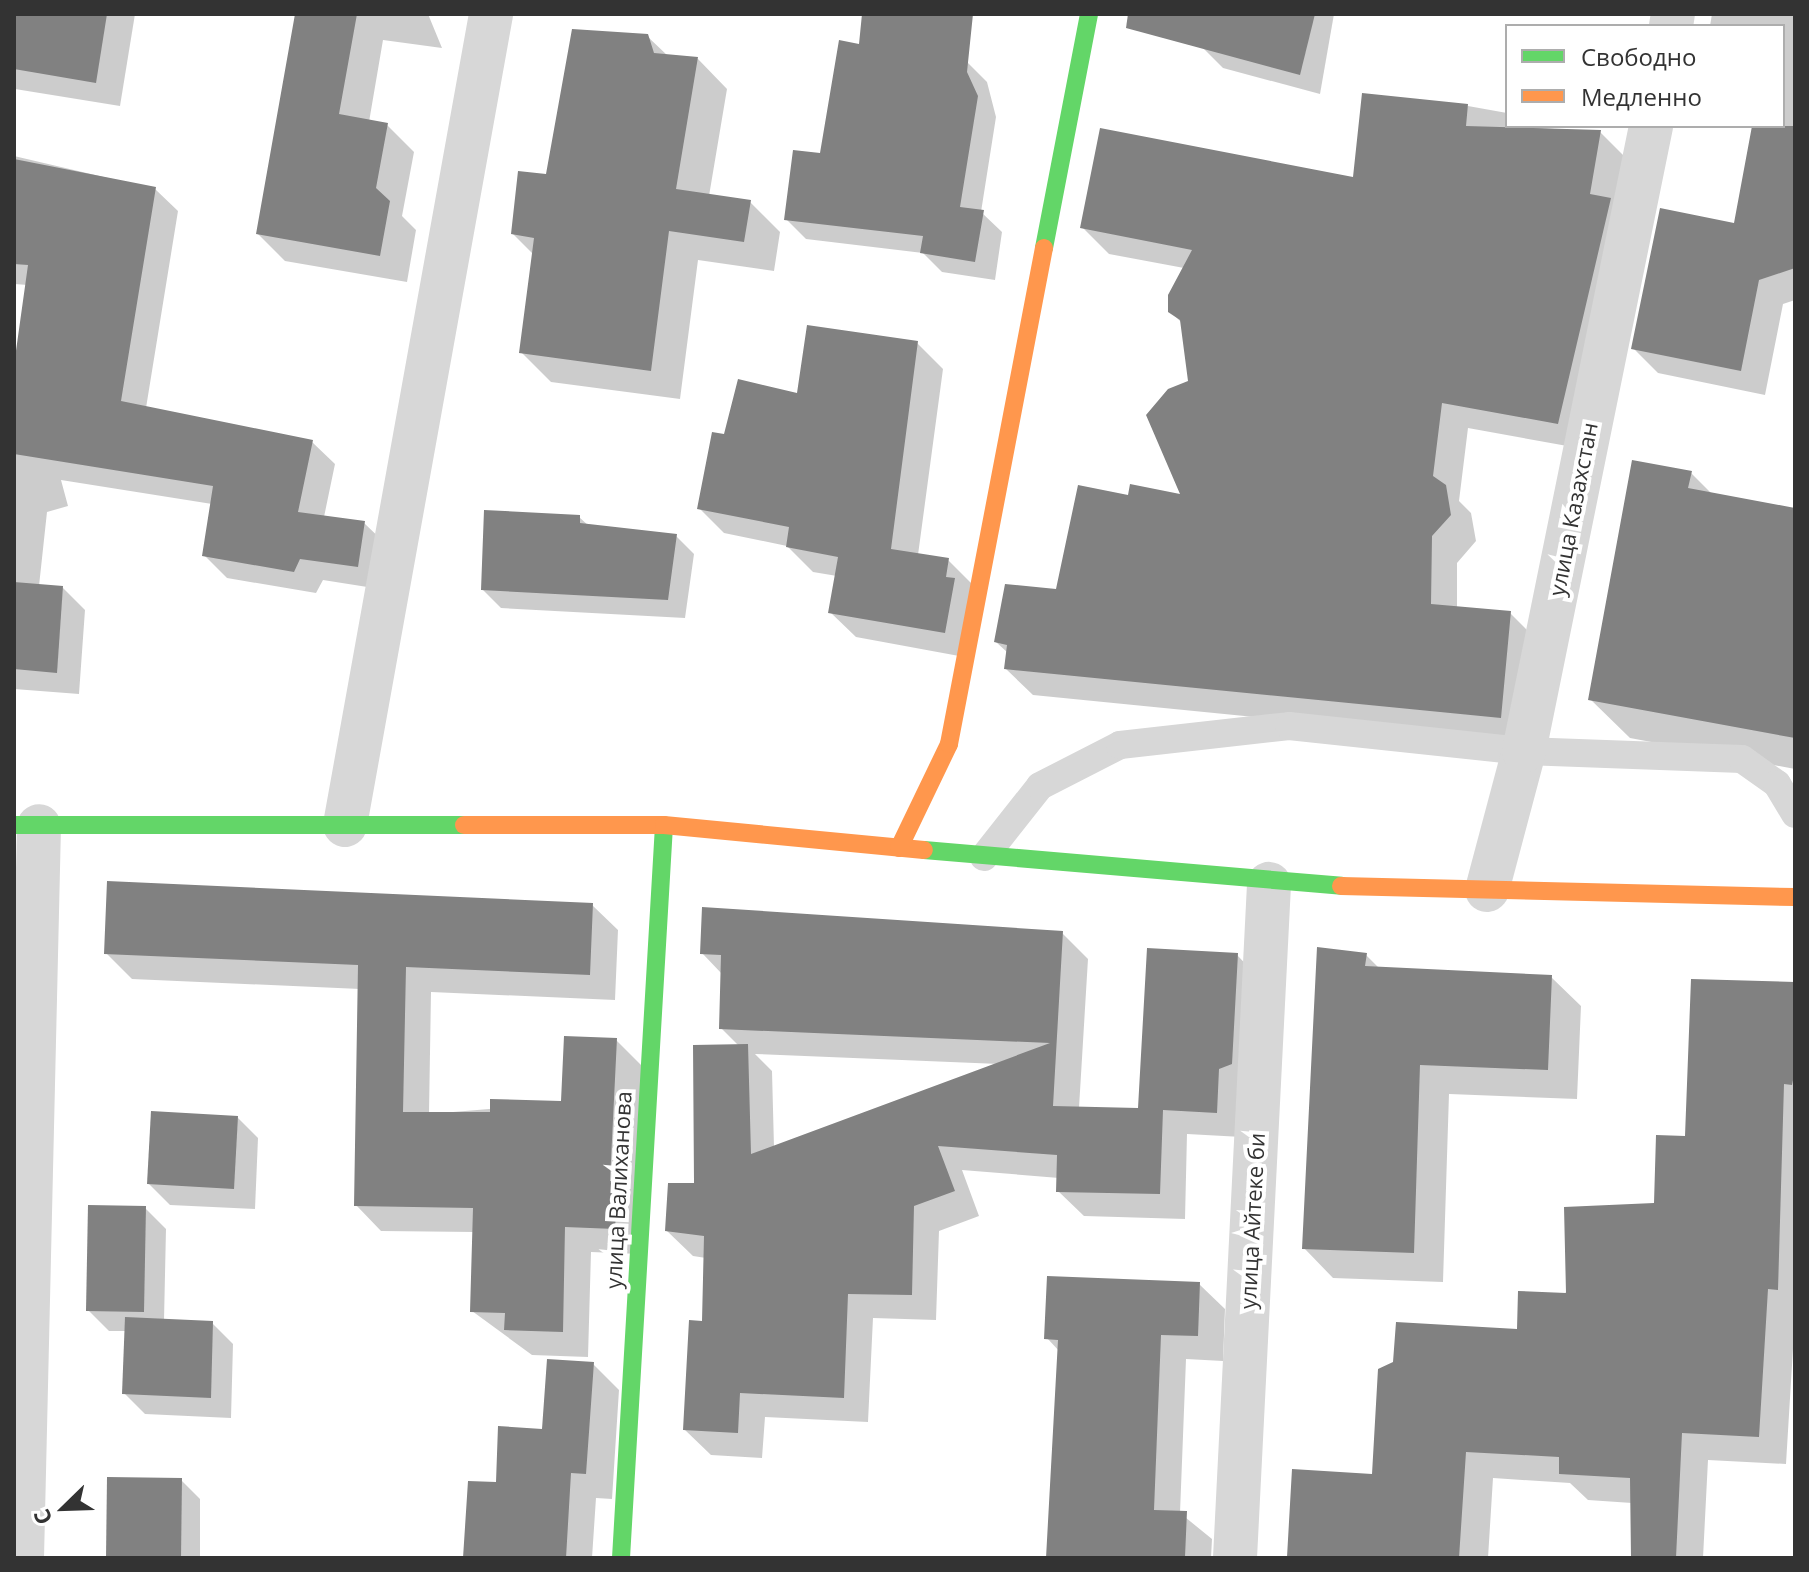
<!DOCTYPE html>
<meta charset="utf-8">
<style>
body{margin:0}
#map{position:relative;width:1809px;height:1572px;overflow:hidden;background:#fff;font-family:"Open Sans",sans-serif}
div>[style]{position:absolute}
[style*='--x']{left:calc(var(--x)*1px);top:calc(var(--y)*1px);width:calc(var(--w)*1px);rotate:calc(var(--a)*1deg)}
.shadow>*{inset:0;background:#0003}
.building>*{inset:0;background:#818181}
.lane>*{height:28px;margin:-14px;padding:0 14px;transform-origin:14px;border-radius:14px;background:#d7d7d7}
.street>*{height:44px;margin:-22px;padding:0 22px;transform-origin:22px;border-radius:22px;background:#d7d7d7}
.fast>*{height:18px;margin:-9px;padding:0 9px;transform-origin:9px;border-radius:9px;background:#63d668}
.slow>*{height:18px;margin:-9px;padding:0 9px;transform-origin:9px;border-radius:9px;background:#ff974d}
span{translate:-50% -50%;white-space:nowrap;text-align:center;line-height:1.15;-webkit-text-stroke:8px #fff;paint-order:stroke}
.street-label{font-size:22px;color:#333}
.frame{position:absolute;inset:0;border:16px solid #333;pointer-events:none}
.legend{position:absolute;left:1505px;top:24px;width:280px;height:104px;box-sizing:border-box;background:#fff;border:2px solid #adadad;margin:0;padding:10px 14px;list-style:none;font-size:24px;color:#333}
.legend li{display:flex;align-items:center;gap:16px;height:40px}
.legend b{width:40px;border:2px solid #adadad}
.north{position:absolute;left:24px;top:1468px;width:80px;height:80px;-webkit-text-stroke:6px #fff;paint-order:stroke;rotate:247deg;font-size:22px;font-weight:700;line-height:32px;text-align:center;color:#333}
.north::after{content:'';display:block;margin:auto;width:28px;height:36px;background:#333;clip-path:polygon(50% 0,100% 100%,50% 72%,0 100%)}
</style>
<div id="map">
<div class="shadow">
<i style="clip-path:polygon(14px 14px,135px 14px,120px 106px,15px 89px)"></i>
<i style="clip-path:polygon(300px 14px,428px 14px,442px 48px,383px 40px,369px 122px,387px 125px,414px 152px,402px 216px,416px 230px,407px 282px,285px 261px,258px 234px)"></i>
<i style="clip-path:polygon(1214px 14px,1334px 14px,1320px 94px,1223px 68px,1202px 47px)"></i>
<i style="clip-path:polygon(1712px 14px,1795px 14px,1795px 300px,1783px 304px,1765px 395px,1658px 373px,1633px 348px,1736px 225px,1754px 126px,1783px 126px,1783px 26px,1710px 26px)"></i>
<i style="clip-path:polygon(647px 36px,668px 56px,698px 59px,727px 89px,709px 196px,750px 202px,780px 232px,774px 271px,698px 260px,680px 399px,551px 382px,521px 352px,534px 255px,513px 234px)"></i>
<i style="clip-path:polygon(967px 62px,987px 82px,996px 117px,981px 212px,1002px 232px,995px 280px,942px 272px,923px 253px,806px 239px,786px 219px)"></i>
<i style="clip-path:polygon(1468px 106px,1507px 113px,1507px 126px,1600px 132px,1627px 159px,1584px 449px,1468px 428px,1459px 501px,1471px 513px,1476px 541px,1457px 563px,1457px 608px,1510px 613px,1536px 639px,1527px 744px,1033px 695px,1006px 669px,1008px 653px,996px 642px,1058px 592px,1129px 497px,1183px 497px,1190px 382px,1183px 324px,1170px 311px,1184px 268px,1109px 254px,1082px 227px,1355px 180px)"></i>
<i style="clip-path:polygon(14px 156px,155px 189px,178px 211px,146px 408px,312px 442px,335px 464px,324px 517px,364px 523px,387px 545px,380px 589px,323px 580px,316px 593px,227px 578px,204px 555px,212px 504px,61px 480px,68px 506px,47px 512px,39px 586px,63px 588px,85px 610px,79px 694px,14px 689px,14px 378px,28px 285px,14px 284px)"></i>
<i style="clip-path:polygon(917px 343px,943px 369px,918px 555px,948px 560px,974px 586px,970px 658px,856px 637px,830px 612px,837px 576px,813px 572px,787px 546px,724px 533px,699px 508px,726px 436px)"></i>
<i style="clip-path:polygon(1691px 473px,1713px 495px,1795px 510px,1795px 769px,1630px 738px,1590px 699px)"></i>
<i style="clip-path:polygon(579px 517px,589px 526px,676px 536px,694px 554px,685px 618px,501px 608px,483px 590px)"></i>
<i style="clip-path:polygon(14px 889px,38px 913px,14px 1117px)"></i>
<i style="clip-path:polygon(592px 905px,618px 930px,615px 1000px,431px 992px,429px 1114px,563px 1103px,616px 1040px,642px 1066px,640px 1254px,591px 1252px,588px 1357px,532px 1355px,472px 1311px,474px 1232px,381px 1231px,356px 1205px,360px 989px,132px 979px,106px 953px)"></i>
<i style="clip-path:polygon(evenodd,1062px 933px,1088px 959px,1079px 1108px,1140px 1110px,1237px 955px,1262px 981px,1242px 1137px,1187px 1134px,1185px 1219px,1084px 1216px,1058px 1191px,1059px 1178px,962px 1170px,979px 1216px,939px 1231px,936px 1320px,873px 1318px,868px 1422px,765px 1417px,762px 1458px,711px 1455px,685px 1430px,704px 1323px,706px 1258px,693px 1256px,667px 1231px,696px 1185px,739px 1046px,721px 1028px,722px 974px,702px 953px,1062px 933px,755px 1054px,999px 1064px,774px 1147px,772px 1071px,755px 1054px)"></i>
<i style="clip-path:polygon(1366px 955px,1380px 969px,1551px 977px,1581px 1006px,1577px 1099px,1449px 1094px,1443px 1282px,1333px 1278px,1304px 1248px)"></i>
<i style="clip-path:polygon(1795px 984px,1795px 1316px,1786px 1464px,1708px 1460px,1703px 1558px,1633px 1558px,1632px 1503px,1588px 1500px,1570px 1483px,1493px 1478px,1488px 1558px,1291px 1558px,1656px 1205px,1687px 1138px)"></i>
<i style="clip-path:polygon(237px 1117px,258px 1138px,255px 1209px,170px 1205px,149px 1184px)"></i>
<i style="clip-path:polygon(145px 1208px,166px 1229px,164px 1321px,212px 1323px,233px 1344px,231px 1418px,145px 1414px,124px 1393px,126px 1331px,109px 1331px,88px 1310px)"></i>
<i style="clip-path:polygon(1199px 1284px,1225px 1309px,1223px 1361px,1186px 1359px,1180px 1513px,1212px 1539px,1211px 1558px,1049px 1558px,1060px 1352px,1047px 1338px)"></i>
<i style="clip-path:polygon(593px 1364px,619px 1390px,612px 1499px,596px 1498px,592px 1558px,465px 1558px,498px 1484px)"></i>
<i style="clip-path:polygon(181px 1480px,200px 1499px,200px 1558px,108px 1558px)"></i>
</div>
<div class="building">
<i style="clip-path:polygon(14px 14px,107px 14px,96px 83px,14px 69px)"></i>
<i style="clip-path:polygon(295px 14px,357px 14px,339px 114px,388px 123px,376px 188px,390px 201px,380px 256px,256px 234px)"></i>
<i style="clip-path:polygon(862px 14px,973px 14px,967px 72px,978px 96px,960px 207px,984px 210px,975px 262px,920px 253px,923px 236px,784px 220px,793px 150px,820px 153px,839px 40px,859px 44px)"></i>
<i style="clip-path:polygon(1128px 14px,1315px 14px,1300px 75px,1126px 28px)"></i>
<i style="clip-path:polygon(572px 29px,648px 34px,654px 53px,698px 57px,676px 189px,751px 200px,744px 242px,669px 231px,651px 371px,519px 353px,534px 238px,511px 234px,518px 171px,546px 174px)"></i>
<i style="clip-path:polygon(1362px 93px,1468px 104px,1466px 126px,1601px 130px,1590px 194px,1611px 198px,1558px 424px,1442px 403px,1433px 476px,1446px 485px,1451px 515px,1432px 536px,1431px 604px,1511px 611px,1501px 718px,1004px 669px,1007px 645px,994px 642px,1005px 584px,1056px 589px,1078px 485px,1128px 495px,1130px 484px,1180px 494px,1146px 415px,1168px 389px,1188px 381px,1180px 320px,1168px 312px,1168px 295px,1192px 250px,1080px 228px,1100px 128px,1353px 177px)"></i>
<i style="clip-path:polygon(1752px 126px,1795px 126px,1795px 268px,1759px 280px,1741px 371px,1631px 349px,1660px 208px,1734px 223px)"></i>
<i style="clip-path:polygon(14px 159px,156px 187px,121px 401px,313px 440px,298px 512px,365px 521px,358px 567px,300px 559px,294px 572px,202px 556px,213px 486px,14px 454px,14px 365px,28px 265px,14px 264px)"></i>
<i style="clip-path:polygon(807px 325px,918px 341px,891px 549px,949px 558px,946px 577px,955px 578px,945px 633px,828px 613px,838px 557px,786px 547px,789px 527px,697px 509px,712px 432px,724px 434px,738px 379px,797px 393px)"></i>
<i style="clip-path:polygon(1632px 460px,1692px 471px,1688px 488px,1795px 508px,1795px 738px,1588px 700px)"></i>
<i style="clip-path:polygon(484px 510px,580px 515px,580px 523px,677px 534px,668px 600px,481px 590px)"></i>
<i style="clip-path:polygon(14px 582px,63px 586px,57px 673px,14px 669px)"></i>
<i style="clip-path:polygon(107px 881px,593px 903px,590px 975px,406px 967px,403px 1112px,490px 1112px,490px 1099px,561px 1101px,564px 1036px,617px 1038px,610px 1181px,618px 1181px,615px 1229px,565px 1227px,563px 1332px,504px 1330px,505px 1313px,470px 1312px,473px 1208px,354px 1206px,358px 965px,104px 954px)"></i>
<i style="clip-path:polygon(702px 907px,1063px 931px,1053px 1106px,1138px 1108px,1147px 948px,1238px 953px,1232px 1064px,1219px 1069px,1217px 1113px,1163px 1110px,1160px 1194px,1056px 1192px,1057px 1155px,938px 1146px,955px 1191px,914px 1206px,912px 1295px,848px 1294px,844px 1398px,740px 1393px,738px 1433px,683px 1430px,689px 1320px,702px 1321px,704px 1236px,665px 1231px,668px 1183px,694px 1183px,693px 1045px,748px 1044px,751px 1154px,1050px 1043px,719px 1029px,721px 955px,700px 954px)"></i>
<i style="clip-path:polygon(1317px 947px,1367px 953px,1365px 966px,1552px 975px,1548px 1070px,1420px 1065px,1414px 1253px,1302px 1249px)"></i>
<i style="clip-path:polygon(1691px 979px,1795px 982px,1795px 1070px,1792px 1085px,1784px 1084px,1778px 1290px,1768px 1289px,1759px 1437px,1682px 1433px,1676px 1558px,1631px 1558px,1630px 1478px,1559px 1474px,1559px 1457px,1466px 1452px,1459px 1558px,1287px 1557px,1292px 1469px,1372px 1474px,1378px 1369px,1393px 1362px,1396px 1322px,1517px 1329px,1518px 1291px,1566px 1293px,1564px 1207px,1654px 1203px,1656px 1135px,1685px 1136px)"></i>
<i style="clip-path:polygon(151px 1111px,238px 1116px,234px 1189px,147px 1184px)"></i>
<i style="clip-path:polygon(88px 1205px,146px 1206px,144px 1312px,86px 1311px)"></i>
<i style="clip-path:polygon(1047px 1276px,1200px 1282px,1198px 1336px,1161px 1335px,1154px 1510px,1187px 1511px,1185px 1557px,1046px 1558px,1058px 1340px,1044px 1339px)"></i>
<i style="clip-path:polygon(125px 1317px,213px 1321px,211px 1398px,122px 1394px)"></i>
<i style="clip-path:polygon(547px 1359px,594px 1362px,586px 1474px,571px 1473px,566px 1558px,463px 1558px,468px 1481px,496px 1482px,498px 1426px,542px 1429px)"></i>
<i style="clip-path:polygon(107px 1477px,182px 1478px,181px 1558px,106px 1558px)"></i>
</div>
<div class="lane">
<i style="--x:984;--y:857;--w:90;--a:-51.7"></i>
<i style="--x:1040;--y:786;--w:90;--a:-27.1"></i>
<i style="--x:1120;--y:745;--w:170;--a:-6.4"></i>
<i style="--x:1289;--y:726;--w:236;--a:6.1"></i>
<i style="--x:1524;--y:751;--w:218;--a:2.1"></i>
<i style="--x:1742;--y:759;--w:43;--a:35.5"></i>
<i style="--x:1777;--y:784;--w:35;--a:59"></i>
</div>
<div class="street">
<i style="--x:1671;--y:26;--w:12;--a:-81"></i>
<i style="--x:345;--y:825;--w:824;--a:-79.79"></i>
<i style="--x:1487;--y:890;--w:144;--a:-75.1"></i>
<i style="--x:1524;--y:751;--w:638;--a:-78.51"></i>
<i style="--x:22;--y:1558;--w:732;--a:-88.67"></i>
<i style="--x:1235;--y:1558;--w:675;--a:-87.11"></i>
</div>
<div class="fast">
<i style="--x:1044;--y:248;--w:238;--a:-79.1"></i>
<i style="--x:14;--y:825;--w:450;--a:0"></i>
<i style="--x:924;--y:850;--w:419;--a:4.9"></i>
<i style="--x:621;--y:1558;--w:734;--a:-86.64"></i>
</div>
<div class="slow">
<i style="--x:464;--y:825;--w:200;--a:0"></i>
<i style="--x:664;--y:825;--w:261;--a:5.5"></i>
<i style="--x:899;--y:848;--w:115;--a:-64.3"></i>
<i style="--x:949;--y:744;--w:505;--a:-79.16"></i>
<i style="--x:1341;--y:886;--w:454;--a:1.4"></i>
</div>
<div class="street-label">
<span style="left:1573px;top:509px;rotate:-79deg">улица Казахстан</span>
<span style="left:618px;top:1190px;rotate:-87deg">улица Валиханова</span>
<span style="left:1252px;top:1221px;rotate:-87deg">улица Айтеке би</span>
</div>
<div class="frame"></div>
<ul class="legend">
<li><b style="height:10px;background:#63d668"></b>Свободно</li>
<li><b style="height:10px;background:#ff974d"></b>Медленно</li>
</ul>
<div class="north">С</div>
</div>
